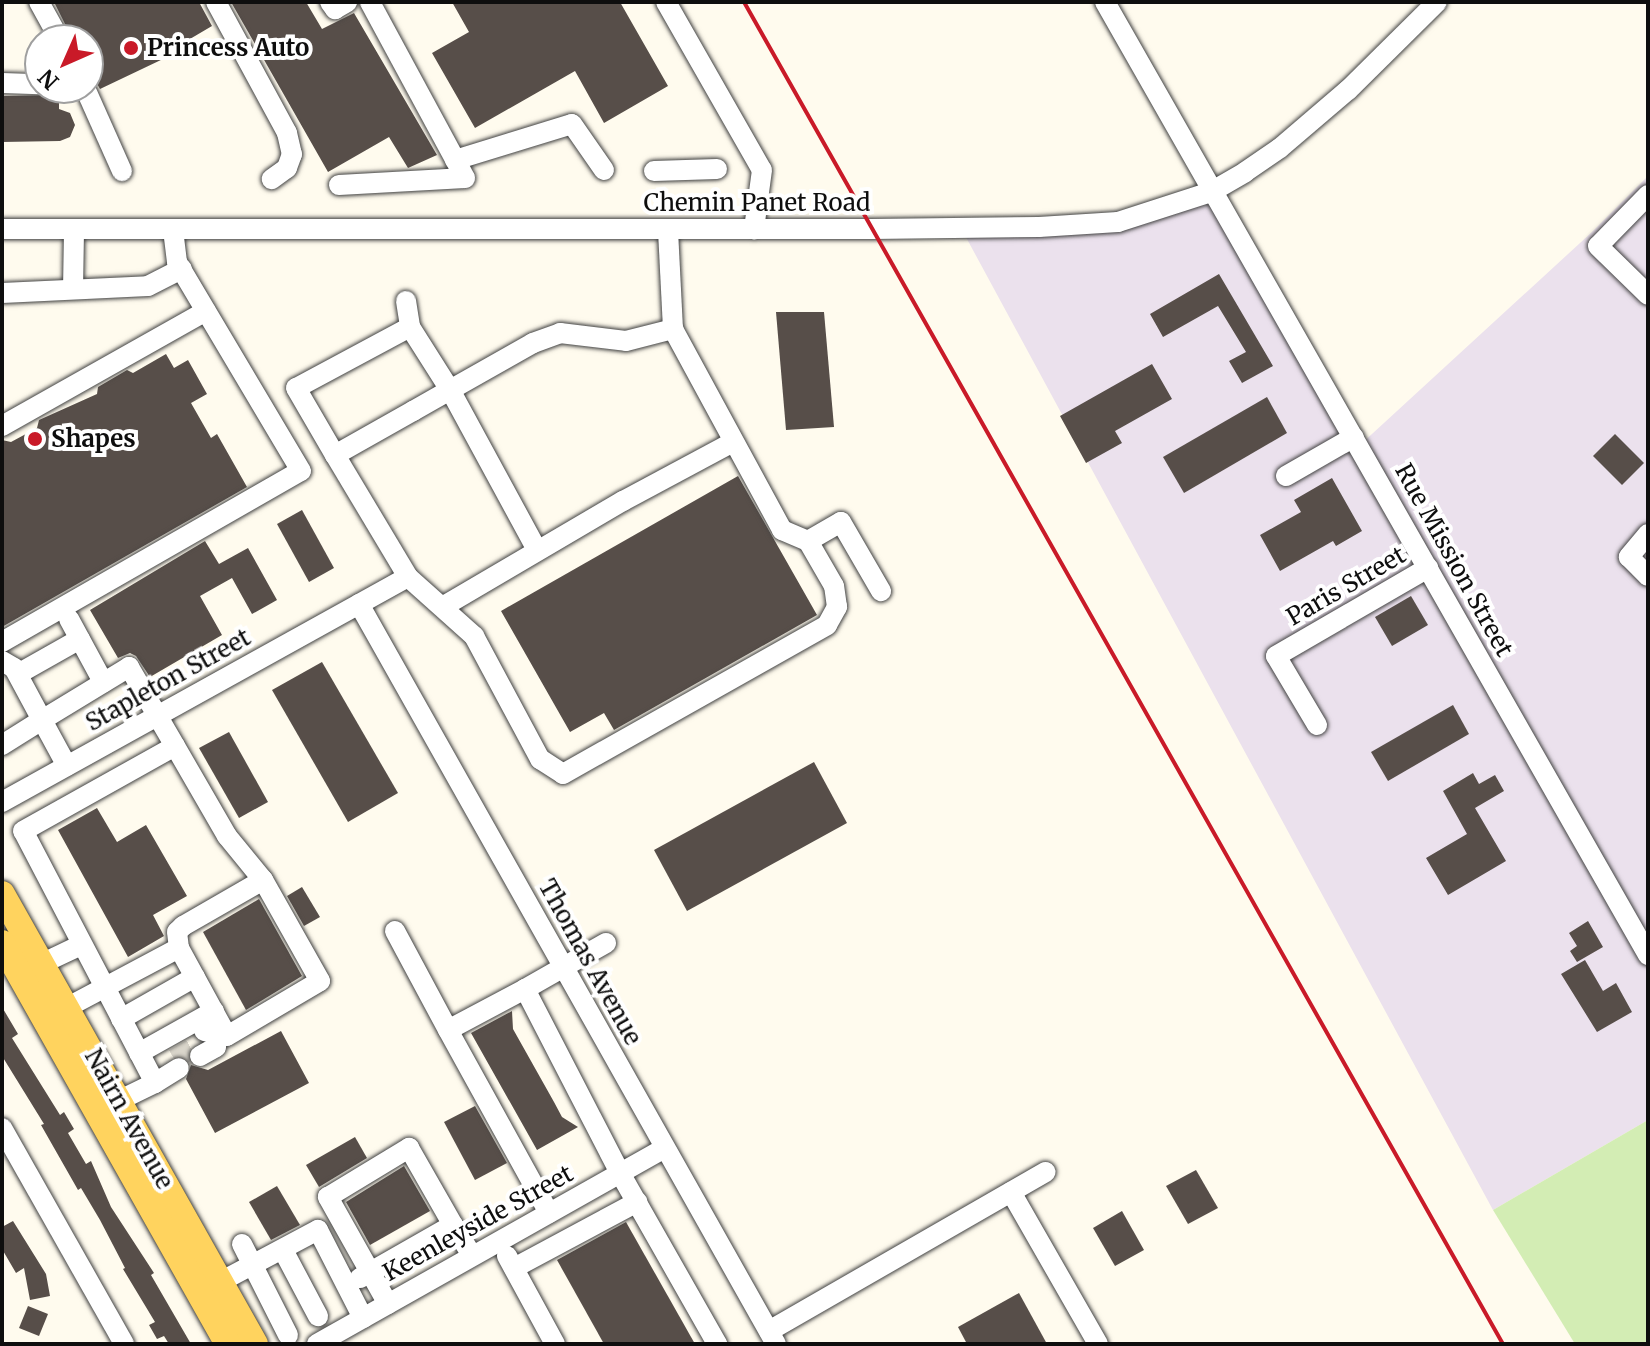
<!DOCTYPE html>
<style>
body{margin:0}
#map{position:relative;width:1650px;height:1346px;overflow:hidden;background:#fffbee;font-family:Merriweather,serif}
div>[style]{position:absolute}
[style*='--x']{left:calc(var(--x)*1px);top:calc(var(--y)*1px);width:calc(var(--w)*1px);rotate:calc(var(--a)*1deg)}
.industrial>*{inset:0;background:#ebe1ed}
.green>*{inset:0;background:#d3edb4}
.building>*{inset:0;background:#574e49}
.minor-tunnel>*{height:20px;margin-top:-10px;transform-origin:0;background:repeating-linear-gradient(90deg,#dbd7cc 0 20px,transparent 0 30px)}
.roads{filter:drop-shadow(0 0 2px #414141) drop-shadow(0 0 2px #414141)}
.minor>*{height:20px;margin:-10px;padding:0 10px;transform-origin:10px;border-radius:10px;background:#fff}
.major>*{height:26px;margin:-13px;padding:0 13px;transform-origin:13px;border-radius:13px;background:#ffd35e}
.rail>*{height:4px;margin:-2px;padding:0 2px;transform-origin:2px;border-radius:2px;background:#c91a28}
.dots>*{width:22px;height:22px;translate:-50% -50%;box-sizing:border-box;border:4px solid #fff;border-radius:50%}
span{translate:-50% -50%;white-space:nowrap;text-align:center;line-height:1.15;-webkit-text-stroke:8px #fff;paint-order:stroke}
.poi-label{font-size:24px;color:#0e0e0e;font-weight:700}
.left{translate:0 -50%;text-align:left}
.street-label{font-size:24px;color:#0e0e0e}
.frame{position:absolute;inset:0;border:4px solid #0e0e0e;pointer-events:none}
.north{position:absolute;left:24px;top:24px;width:80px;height:80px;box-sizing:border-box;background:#fff;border:2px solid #9f9f9f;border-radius:50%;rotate:225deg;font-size:22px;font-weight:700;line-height:32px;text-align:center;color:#0e0e0e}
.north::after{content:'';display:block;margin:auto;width:28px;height:36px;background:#c91a28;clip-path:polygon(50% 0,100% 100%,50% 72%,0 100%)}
</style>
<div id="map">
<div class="industrial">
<i style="clip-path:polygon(1648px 176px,1648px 1120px,1493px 1210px,961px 228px,1078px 226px,1211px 192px,1360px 445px,1592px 232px)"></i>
</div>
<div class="green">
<i style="clip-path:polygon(1648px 1120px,1648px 1344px,1575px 1344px,1493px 1210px)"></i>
</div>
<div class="building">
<i style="clip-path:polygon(54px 2px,199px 2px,212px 26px,161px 56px,163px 59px,100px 89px,88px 68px,88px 40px,73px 40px)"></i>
<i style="clip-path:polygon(231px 2px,306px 2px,322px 29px,354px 13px,437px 155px,408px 168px,389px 137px,328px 172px)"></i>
<i style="clip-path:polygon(452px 2px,620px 2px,668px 86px,604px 123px,575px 71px,475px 128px,432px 53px,469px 32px)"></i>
<i style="clip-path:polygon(59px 95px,59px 109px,70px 113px,75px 125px,70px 137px,60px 141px,2px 142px,2px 96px)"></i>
<i style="clip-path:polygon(1219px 274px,1273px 366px,1242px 383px,1229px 361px,1246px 352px,1218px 306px,1163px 337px,1150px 314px)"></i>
<i style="clip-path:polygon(776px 312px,824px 312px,834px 427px,786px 430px)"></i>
<i style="clip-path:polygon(166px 354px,174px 368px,188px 360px,207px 394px,191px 403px,211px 438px,217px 434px,247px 487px,2px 627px,2px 440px,11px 442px,37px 428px,39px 420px,97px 394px,98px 387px,127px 370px,133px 373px)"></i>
<i style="clip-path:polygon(1152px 364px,1172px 399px,1115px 431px,1122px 443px,1086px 463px,1060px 416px)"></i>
<i style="clip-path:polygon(1267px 397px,1287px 433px,1184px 493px,1163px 457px)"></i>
<i style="clip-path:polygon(1615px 434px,1644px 463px,1622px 485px,1593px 456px)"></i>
<i style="clip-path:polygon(738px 476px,817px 615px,614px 730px,604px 713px,570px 732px,501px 611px)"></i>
<i style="clip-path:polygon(1332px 478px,1362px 531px,1336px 546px,1333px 541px,1280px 571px,1260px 535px,1301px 512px,1294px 500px)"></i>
<i style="clip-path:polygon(302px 510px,334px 568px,309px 582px,277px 524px)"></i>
<i style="clip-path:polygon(205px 541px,219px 564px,248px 548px,277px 600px,252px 614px,232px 578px,200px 596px,222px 635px,150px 677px,136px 656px,130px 653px,118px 658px,90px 610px)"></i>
<i style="clip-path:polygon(1411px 596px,1428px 625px,1392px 646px,1375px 617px)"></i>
<i style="clip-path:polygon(322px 662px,398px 793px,348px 822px,272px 690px)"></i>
<i style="clip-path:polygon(1453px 705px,1469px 734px,1388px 781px,1371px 752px)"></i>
<i style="clip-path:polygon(229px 732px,268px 802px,239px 818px,199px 748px)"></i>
<i style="clip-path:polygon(814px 762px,847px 823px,687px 911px,654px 850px)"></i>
<i style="clip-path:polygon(1473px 773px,1479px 784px,1495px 775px,1504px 791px,1475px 808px,1506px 861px,1448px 895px,1426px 858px,1467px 834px,1443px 791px)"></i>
<i style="clip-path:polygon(97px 808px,117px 842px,146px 825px,187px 896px,153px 915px,164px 936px,128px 957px,58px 830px)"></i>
<i style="clip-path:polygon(302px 887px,320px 917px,304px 926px,287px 896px)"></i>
<i style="clip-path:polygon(259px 899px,302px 976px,246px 1010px,203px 932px)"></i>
<i style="clip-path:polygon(1588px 921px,1603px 947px,1577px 962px,1570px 951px,1577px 946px,1569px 933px)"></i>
<i style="clip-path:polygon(1585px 960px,1603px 991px,1616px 983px,1632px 1012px,1597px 1032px,1561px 974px)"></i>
<i style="clip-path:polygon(2px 1007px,18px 1034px,12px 1038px,60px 1115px,64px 1112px,74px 1129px,68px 1133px,86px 1164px,91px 1161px,111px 1207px,154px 1273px,151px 1275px,191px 1344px,169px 1344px,164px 1336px,157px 1339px,149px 1325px,155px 1322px,123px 1269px,125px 1268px,100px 1220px,81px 1188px,78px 1190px,41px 1125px,44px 1124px,2px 1056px)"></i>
<i style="clip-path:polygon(512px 1011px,513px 1029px,554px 1102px,562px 1117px,578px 1127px,537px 1150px,471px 1033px)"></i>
<i style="clip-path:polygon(281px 1031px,309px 1083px,215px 1133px,186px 1079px,191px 1065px,208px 1070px)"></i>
<i style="clip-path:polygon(475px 1106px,507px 1163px,475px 1180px,444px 1122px)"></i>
<i style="clip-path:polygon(355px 1137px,367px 1158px,319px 1187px,306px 1165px)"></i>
<i style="clip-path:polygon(404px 1166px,430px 1211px,370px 1245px,346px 1202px)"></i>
<i style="clip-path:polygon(1196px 1170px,1218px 1208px,1188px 1224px,1166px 1186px)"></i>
<i style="clip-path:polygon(277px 1186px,300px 1225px,271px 1240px,249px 1202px)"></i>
<i style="clip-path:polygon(1122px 1211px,1144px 1250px,1115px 1266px,1093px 1228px)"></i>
<i style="clip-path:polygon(13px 1221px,46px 1274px,50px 1296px,30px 1300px,24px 1268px,16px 1273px,2px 1249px,2px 1227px)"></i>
<i style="clip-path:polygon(626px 1222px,695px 1344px,604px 1344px,557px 1260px)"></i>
<i style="clip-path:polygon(1019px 1293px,1047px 1344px,967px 1344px,958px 1327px)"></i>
<i style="clip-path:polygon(28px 1306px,48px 1314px,39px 1336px,19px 1328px)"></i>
</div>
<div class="minor-tunnel">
<i style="--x:174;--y:1059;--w:24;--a:-30"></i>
</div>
<div class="roads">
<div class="minor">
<i style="--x:39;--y:2;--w:43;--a:61.1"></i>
<i style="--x:216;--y:2;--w:149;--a:61.5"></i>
<i style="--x:287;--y:133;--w:22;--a:77"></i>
<i style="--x:292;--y:154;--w:15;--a:110"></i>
<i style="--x:287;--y:168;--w:19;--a:144"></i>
<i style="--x:330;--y:2;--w:9;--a:54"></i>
<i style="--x:335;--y:9;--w:14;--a:-30"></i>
<i style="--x:666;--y:2;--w:193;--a:60.3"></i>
<i style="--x:762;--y:170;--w:60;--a:97.7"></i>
<i style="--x:1105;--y:2;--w:1097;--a:60.33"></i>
<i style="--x:2;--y:83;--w:38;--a:2"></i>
<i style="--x:85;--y:88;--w:91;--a:66"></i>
<i style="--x:455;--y:160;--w:122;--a:-17.1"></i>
<i style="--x:572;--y:124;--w:56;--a:55.2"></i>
<i style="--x:654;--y:171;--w:63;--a:-1.8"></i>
<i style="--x:339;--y:185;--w:126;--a:-3.2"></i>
<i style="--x:465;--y:178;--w:200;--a:-118.4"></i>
<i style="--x:1648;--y:195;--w:71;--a:134.4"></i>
<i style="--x:1598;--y:246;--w:70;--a:44.4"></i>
<i style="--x:2;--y:229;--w:870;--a:0"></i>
<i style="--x:872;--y:229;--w:167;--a:-0.7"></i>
<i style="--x:1039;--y:227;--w:79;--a:-3.6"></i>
<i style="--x:1118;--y:222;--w:98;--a:-17.9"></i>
<i style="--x:1211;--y:192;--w:39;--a:-30"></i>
<i style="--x:1245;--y:172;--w:42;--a:-34.4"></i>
<i style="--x:1280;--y:148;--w:89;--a:-40.5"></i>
<i style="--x:1348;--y:90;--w:125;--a:-44.7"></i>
<i style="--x:73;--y:289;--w:60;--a:-89"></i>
<i style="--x:2;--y:293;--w:146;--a:-2.7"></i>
<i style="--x:148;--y:286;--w:38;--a:-27"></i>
<i style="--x:406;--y:301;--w:26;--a:81"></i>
<i style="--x:673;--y:329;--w:229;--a:61.5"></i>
<i style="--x:782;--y:530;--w:28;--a:23"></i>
<i style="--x:2;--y:426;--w:234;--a:-29.4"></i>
<i style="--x:335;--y:455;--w:142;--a:59.1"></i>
<i style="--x:408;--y:577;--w:89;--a:41.8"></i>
<i style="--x:474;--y:636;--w:140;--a:61.8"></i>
<i style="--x:540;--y:759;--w:27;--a:33"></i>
<i style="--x:563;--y:774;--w:303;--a:-29.4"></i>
<i style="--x:827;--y:625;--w:21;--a:-61"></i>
<i style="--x:837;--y:607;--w:21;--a:-98"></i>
<i style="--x:834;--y:586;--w:52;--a:-120"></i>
<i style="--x:808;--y:541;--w:38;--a:-30"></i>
<i style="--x:841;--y:522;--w:80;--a:59.9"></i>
<i style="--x:1286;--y:476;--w:78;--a:-29.8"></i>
<i style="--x:1648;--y:534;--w:30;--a:130"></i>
<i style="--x:1629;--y:557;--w:27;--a:45"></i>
<i style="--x:537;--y:550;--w:182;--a:-118.5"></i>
<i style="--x:450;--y:390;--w:75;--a:-122.4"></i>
<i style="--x:410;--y:327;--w:129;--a:151.8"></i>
<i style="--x:296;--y:388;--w:78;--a:59.8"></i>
<i style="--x:335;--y:455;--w:90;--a:-29.4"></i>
<i style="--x:413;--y:411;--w:43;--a:-29.6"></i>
<i style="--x:450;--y:390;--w:95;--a:-29.5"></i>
<i style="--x:533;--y:343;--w:29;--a:-20"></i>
<i style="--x:560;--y:333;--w:66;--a:6.9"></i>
<i style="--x:626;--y:341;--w:49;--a:-14.3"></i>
<i style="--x:673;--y:329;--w:99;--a:-92.9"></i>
<i style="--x:359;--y:604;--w:849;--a:60.6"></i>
<i style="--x:444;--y:606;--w:208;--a:-30.4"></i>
<i style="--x:623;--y:501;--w:125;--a:-28.2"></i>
<i style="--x:69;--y:619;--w:72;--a:61.6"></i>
<i style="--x:2;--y:642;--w:344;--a:-29.8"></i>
<i style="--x:301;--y:471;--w:243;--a:-120.7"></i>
<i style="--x:177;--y:262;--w:32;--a:-97"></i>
<i style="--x:2;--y:661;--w:14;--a:30"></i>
<i style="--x:14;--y:668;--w:59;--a:61.7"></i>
<i style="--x:42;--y:720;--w:102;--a:-31.3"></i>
<i style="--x:129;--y:667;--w:91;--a:59.8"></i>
<i style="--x:25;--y:670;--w:63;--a:-29.4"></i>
<i style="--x:1317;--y:725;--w:80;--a:-120.7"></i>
<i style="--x:1276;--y:656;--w:176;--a:-30.1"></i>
<i style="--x:2;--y:745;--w:47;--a:-32"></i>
<i style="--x:42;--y:720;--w:52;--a:61.5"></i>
<i style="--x:2;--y:802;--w:464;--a:-29"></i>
<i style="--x:395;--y:931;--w:112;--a:61.8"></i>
<i style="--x:606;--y:943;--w:93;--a:150.4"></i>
<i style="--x:525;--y:989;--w:207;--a:62.7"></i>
<i style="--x:620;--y:1173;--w:197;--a:60.4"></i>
<i style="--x:41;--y:964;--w:44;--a:-25.4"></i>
<i style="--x:525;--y:989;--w:87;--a:152"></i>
<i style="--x:448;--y:1030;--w:209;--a:61.1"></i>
<i style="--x:66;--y:1008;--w:128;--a:-28"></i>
<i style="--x:179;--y:948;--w:100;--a:61.4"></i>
<i style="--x:227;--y:1036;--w:108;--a:-30.6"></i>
<i style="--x:320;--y:981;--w:116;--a:-119.4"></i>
<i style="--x:263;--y:880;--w:92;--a:150.1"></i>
<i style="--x:183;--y:926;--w:8;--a:135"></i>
<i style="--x:177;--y:932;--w:16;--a:83"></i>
<i style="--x:121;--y:1019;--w:85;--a:-29.6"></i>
<i style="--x:139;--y:1053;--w:86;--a:-29.2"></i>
<i style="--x:200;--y:1056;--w:18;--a:-29"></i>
<i style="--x:216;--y:1047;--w:13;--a:-86"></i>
<i style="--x:217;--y:1034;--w:13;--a:-167"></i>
<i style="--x:155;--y:1083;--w:28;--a:-32"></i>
<i style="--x:118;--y:1101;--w:41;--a:-25.9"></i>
<i style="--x:155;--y:1083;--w:284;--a:-117.6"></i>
<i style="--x:23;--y:831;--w:174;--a:-29.2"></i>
<i style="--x:175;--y:746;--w:104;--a:60"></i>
<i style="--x:227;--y:836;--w:57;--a:50.7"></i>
<i style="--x:2;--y:1128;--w:248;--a:60.5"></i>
<i style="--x:1011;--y:1192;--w:175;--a:60.2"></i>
<i style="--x:242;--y:1244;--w:102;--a:63.2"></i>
<i style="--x:283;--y:1250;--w:75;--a:62.1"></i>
<i style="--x:507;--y:1256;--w:100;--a:61.4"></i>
<i style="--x:514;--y:1268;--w:140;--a:-28.2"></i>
<i style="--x:360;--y:1278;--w:107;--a:-29.7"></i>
<i style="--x:453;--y:1225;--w:36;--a:58"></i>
<i style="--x:220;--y:1282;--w:111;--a:-28"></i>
<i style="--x:318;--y:1230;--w:99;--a:62.9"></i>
<i style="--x:388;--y:1304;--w:123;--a:-119.3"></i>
<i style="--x:328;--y:1197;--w:95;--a:-31.2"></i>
<i style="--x:409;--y:1148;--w:89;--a:60.3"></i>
<i style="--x:769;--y:1331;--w:319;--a:-29.9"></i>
<i style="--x:317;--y:1344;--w:399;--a:-29.4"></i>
</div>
<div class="major">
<i style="--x:2;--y:894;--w:516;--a:60.65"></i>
<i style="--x:2;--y:943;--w:460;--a:60.6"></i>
</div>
</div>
<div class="rail">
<i style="--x:744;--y:2;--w:1542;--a:60.51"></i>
</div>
<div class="dots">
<i style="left:131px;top:48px;background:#c91a28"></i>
<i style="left:35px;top:439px;background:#c91a28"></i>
</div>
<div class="poi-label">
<span class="left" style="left:147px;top:48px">Princess Auto</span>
<span class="left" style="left:51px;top:439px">Shapes</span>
</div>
<div class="street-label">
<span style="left:757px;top:203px">Chemin Panet Road</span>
<span style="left:1454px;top:560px;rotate:61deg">Rue Mission Street</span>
<span style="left:1346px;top:586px;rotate:-30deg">Paris Street</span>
<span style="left:168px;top:680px;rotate:-29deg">Stapleton Street</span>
<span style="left:590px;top:962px;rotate:61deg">Thomas Avenue</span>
<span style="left:129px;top:1119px;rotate:61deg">Nairn Avenue</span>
<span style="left:478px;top:1223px;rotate:-29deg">Keenleyside Street</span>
</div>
<div class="frame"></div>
<div class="north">N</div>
</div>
